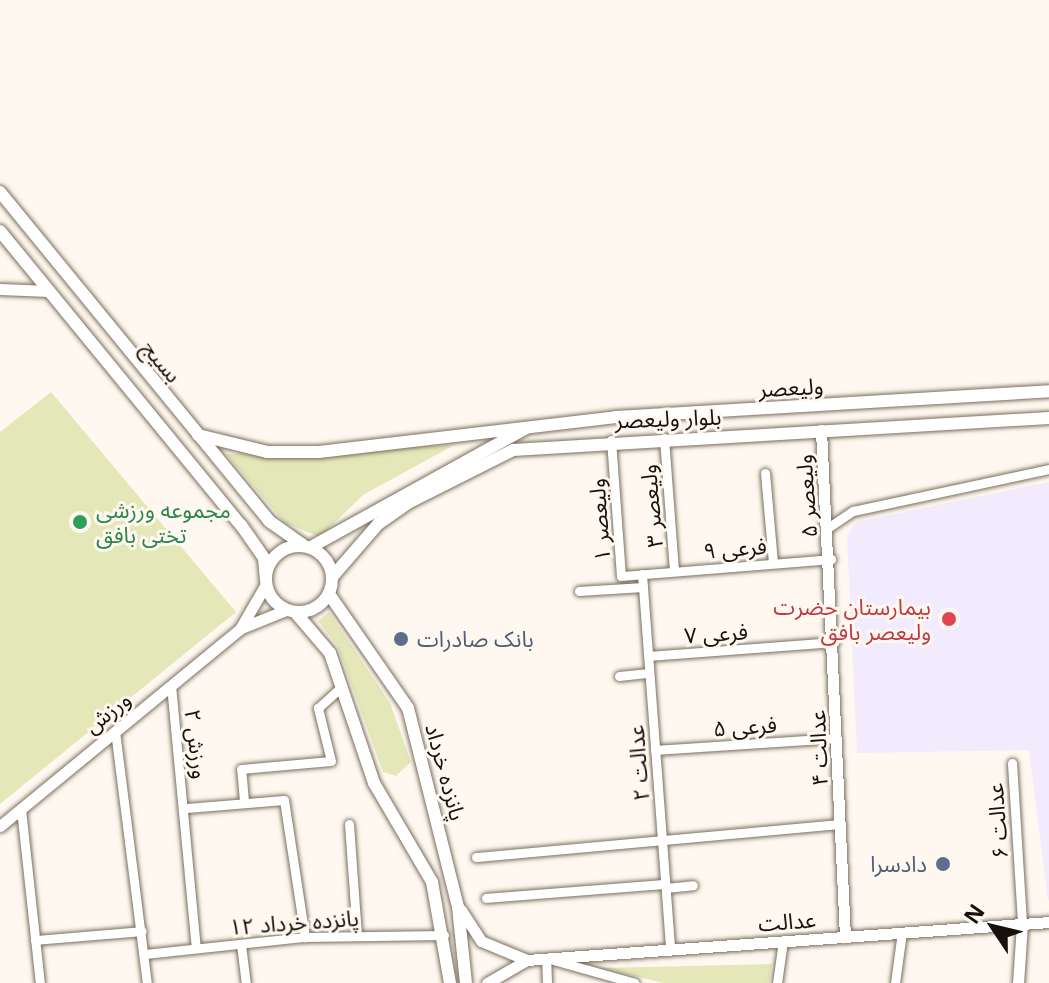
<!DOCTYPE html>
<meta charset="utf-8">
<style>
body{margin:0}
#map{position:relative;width:1049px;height:983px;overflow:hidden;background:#fef8f0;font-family:"Noto Sans","Noto Sans Arabic",sans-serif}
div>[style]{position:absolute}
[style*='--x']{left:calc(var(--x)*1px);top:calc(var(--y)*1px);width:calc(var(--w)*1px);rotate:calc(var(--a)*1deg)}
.medical>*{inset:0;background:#f2ebfd}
.green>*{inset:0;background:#e4e8b8}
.roads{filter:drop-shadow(0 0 2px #7b6e5c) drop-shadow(0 0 2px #7b6e5c)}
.minor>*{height:9px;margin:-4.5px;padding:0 4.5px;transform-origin:4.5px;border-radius:4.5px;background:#fff}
.tertiary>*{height:11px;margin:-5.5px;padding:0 5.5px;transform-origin:5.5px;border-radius:5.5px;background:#fff}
.secondary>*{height:12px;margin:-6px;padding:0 6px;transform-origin:6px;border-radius:6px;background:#fff}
.secondary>.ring{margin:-6px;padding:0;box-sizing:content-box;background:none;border:12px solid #fff;border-radius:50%}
.dots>*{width:22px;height:22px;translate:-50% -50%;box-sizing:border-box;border:4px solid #fef8f0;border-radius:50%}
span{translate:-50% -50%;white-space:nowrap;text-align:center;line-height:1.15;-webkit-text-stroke:6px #fef8f0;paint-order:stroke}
.street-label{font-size:22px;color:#16110a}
.leisure-label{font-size:22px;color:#27864d}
.left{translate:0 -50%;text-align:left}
.health-label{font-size:22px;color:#be3a42}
.right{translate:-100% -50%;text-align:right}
.service-label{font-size:22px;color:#4e5e75}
.north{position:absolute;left:953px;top:887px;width:80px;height:80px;-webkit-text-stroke:6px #fef8f0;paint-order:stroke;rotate:305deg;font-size:22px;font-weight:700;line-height:32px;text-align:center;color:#16110a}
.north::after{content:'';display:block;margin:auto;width:28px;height:36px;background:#16110a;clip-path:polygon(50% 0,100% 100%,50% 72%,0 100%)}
</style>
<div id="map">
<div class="medical">
<i style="clip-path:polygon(1049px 482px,1049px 900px,1048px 900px,1029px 750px,857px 753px,847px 536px,856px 522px)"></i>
</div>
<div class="green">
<i style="clip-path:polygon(51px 392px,236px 612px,0 804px,0 432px)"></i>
<i style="clip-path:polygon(454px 445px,363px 495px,320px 537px,285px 523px,226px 454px)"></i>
<i style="clip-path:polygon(329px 612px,390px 703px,411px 762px,396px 776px,383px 772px,337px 645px,318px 621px)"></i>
<i style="clip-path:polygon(772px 964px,769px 983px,664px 983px,600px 968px)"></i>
</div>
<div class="roads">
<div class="minor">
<i style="--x:664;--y:438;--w:133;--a:85.7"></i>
<i style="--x:611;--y:440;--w:136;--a:85.8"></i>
<i style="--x:621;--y:576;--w:211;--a:-4.6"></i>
<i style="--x:765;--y:473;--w:90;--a:84.9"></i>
<i style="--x:829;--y:527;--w:29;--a:-34"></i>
<i style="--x:853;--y:511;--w:200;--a:-12.1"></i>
<i style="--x:642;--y:574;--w:376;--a:85.7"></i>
<i style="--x:579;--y:591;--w:64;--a:-3.6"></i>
<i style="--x:648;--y:656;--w:187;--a:-4.3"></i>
<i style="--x:619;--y:676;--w:30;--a:-6"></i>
<i style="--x:171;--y:685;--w:264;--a:84.6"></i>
<i style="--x:115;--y:731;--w:254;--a:82.8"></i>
<i style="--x:655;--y:750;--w:182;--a:-3.8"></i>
<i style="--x:1012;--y:763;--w:161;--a:86.4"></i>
<i style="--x:244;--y:801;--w:32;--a:-95"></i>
<i style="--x:241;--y:769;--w:90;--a:-5.1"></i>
<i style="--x:331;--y:761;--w:55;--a:-103.8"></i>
<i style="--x:318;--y:708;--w:30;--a:-42"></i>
<i style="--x:187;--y:808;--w:97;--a:-4.7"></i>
<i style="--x:284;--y:800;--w:139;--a:81.3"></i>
<i style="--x:21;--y:809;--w:175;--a:83.8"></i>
<i style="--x:349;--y:824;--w:111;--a:85.9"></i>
<i style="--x:476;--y:857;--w:366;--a:-5.2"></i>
<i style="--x:666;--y:888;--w:27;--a:-6"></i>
<i style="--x:486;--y:898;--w:180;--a:-4.5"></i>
<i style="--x:35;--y:940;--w:107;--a:-4.8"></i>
<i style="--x:241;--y:944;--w:39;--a:83"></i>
<i style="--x:145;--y:954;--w:161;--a:-6.1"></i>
<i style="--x:305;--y:937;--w:139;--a:-0.8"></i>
<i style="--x:547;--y:983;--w:25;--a:-92"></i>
<i style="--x:546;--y:958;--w:92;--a:15.7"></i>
<i style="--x:777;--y:983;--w:42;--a:-81.9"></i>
<i style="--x:895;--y:983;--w:51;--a:-82.2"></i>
</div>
<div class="tertiary">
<i style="--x:0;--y:289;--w:49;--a:2.3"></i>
<i style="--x:821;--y:430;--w:508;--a:87.29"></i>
<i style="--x:241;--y:628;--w:48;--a:-21.8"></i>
<i style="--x:0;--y:826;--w:310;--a:-39.4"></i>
<i style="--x:240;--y:629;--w:52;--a:-60"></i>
<i style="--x:461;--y:910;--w:37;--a:57"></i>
<i style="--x:481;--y:941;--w:50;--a:22.4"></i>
<i style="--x:487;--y:983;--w:46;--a:-29.9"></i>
<i style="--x:527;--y:960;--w:523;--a:-4.16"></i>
<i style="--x:1018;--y:983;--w:59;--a:-86.1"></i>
</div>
<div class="secondary">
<i style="--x:0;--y:192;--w:425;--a:50.7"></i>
<i style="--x:269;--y:521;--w:42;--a:35.2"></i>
<i style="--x:0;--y:231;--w:380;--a:50.7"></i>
<i style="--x:241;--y:525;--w:40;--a:55.1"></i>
<i style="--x:264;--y:558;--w:21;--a:85"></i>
<i style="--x:198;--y:435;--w:71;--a:13.8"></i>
<i style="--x:267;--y:452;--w:52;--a:0"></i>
<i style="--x:319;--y:452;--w:299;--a:-6.7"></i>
<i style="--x:616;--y:417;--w:434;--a:-3.4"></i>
<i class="ring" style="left:266px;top:546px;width:54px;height:54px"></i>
<i style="--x:311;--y:547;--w:244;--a:-28.9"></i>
<i style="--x:333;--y:576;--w:69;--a:-49.1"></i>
<i style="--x:378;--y:524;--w:37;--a:-35"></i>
<i style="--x:408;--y:503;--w:118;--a:-26.8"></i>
<i style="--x:513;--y:450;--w:537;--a:-3.42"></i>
<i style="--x:329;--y:594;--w:139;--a:55.3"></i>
<i style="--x:408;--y:708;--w:205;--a:75.9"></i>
<i style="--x:458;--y:907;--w:76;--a:84"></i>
<i style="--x:295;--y:612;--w:54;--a:49.5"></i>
<i style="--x:330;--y:653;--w:137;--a:71.3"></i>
<i style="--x:374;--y:783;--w:115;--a:59.6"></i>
<i style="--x:432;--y:882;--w:103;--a:79.9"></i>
</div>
</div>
<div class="dots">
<i style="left:80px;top:522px;background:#2e9e5b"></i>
<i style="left:949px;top:619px;background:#e0444e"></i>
<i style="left:401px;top:639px;background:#5c6f8a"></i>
<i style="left:943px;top:864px;background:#5c6f8a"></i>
</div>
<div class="street-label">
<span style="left:162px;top:361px;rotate:50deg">بسیج</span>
<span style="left:791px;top:387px;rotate:-3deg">ولیعصر</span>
<span style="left:668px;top:418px;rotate:-2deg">بلوار ولیعصر</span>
<span style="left:806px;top:496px;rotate:-94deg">ولیعصر ۵</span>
<span style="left:651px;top:506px;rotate:-95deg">ولیعصر ۳</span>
<span style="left:599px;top:520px;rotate:-94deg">ولیعصر ۱</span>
<span style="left:735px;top:548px;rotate:-5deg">فرعی ۹</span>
<span style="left:716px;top:633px;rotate:-4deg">فرعی ۷</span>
<span style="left:107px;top:712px;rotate:-39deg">ورزش</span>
<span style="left:745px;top:726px;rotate:-4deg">فرعی ۵</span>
<span style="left:197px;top:744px;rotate:83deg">ورزش ۲</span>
<span style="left:818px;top:748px;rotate:-92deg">عدالت ۴</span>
<span style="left:638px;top:763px;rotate:-94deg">عدالت ۲</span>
<span style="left:446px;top:772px;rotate:75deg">پانزده خرداد</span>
<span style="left:997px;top:821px;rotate:-94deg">عدالت ۶</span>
<span style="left:787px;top:921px;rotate:-4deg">عدالت</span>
<span style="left:294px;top:922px;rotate:-4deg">پانزده خرداد ۱۲</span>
</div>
<div class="leisure-label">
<span class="left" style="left:96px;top:522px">مجموعه ورزشی<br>تختی بافق</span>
</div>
<div class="health-label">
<span class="right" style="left:931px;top:619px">بیمارستان حضرت<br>ولیعصر بافق</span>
</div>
<div class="service-label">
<span class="left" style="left:417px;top:639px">بانک صادرات</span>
<span class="right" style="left:927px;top:864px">دادسرا</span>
</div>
<div class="north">N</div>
</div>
